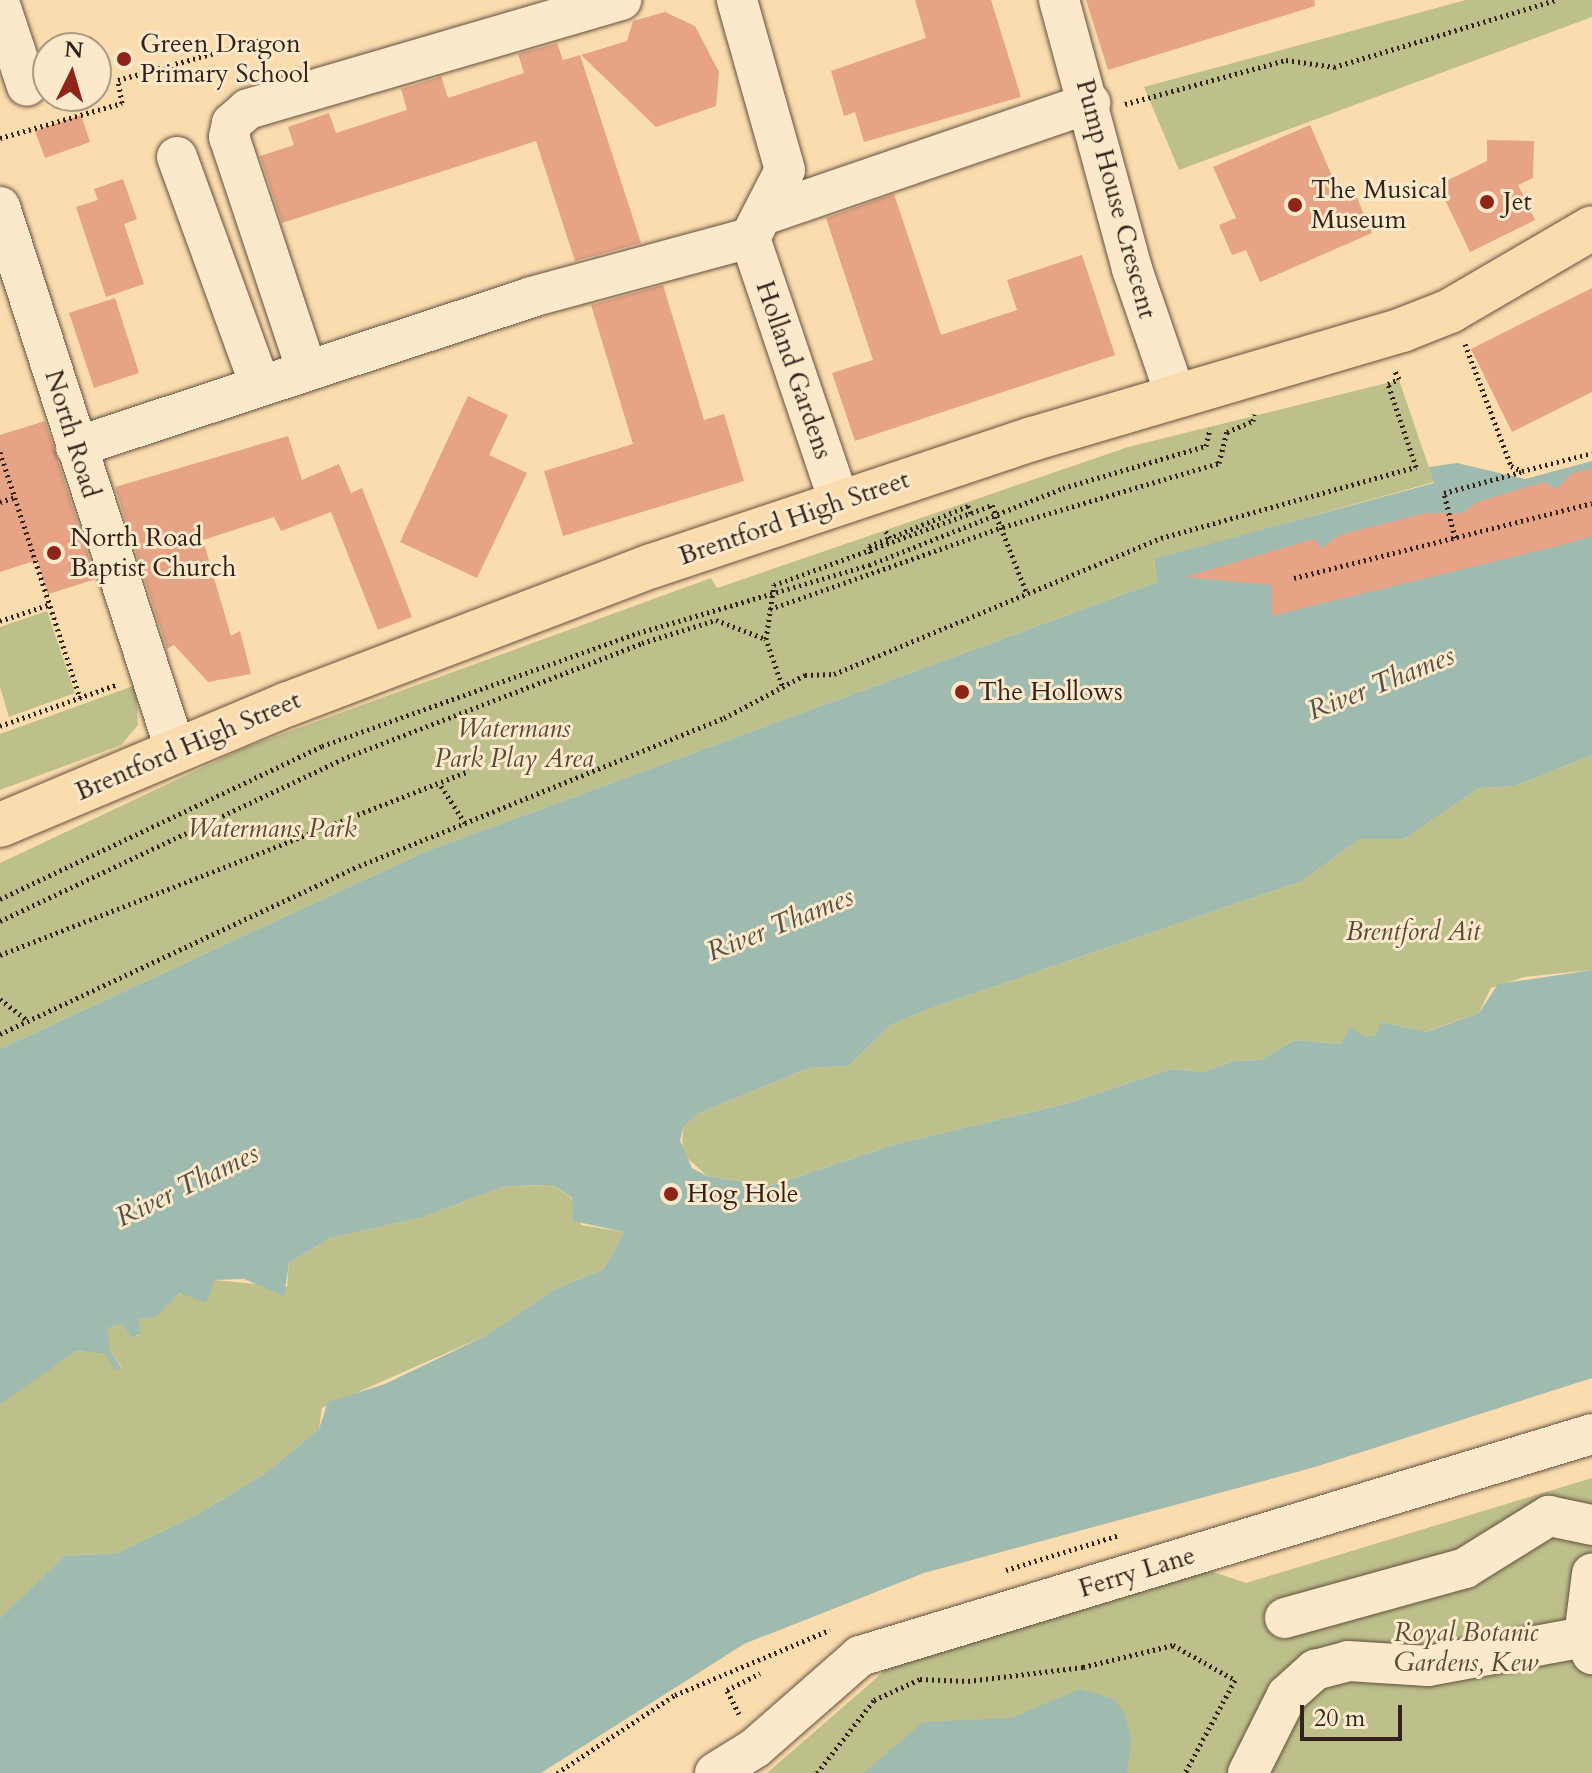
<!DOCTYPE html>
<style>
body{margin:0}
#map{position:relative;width:1592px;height:1773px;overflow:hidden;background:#fbdcae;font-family:Cardo,serif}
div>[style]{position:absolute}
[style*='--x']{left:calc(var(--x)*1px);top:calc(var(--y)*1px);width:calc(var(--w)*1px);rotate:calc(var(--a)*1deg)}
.green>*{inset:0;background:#bdc08b}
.water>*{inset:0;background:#9fbbaf}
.building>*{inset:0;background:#e6a385}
.path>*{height:5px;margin-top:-2.5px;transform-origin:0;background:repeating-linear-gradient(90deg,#33221b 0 2px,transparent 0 6px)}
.roads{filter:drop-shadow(0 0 2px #655040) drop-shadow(0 0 2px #655040)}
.minor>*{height:40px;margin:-20px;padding:0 20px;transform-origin:20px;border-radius:20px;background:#fce8ca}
.major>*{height:44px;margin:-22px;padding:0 22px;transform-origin:22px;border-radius:22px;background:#fbdcae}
.dots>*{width:22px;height:22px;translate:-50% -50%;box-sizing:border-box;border:4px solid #fce8ca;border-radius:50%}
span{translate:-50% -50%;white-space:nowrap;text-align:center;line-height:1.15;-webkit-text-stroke:6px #fce8ca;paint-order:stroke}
.poi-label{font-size:26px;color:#33221b}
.left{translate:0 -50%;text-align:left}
.street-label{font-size:26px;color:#33221b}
.park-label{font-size:26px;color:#564a37;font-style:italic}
.water-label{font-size:28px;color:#535047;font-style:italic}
.north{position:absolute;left:32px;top:32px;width:80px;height:80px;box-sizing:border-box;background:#fce8ca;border:2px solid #ac9984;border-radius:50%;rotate:5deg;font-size:22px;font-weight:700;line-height:32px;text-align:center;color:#33221b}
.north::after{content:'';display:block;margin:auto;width:28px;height:36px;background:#8f2418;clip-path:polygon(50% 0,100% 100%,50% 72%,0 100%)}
.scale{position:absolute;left:1300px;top:1705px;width:102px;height:36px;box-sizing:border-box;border:4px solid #33221b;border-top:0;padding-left:10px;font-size:24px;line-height:28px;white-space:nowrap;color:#33221b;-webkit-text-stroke:6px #fce8ca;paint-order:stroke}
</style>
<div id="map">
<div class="green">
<i style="clip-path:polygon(1466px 0,1592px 0,1592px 17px,1179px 170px,1144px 87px)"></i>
<i style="clip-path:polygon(1399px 380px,1434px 482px,1154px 560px,1157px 582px,422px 853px,0 1049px,0 863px,244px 748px,711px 578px,717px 588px,1128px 447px)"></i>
<i style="clip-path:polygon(47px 611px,75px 693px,9px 717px,0 687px,0 627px)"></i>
<i style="clip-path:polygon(136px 685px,138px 725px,121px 745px,0 790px,0 734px)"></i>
<i style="clip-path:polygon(1592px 755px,1592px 970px,1524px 977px,1491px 988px,1479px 1013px,1425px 1032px,1382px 1022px,1376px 1035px,1341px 1044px,1295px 1040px,1261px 1060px,1233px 1061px,1204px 1072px,1171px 1069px,1068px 1103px,893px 1145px,770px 1186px,707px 1176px,682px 1153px,683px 1127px,699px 1113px,809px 1068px,848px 1066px,891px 1025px,923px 1011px,1302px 881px,1360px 839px,1404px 839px,1479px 788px,1515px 786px)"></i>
<i style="clip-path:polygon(553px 1185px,571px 1198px,581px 1225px,624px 1232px,604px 1269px,555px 1289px,485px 1336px,322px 1408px,319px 1429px,264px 1474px,198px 1514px,117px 1553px,64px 1556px,0 1618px,0 1404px,36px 1373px,76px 1351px,106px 1354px,115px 1369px,122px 1368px,110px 1350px,106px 1328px,122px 1324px,131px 1338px,139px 1335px,139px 1318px,155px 1318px,167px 1299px,215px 1280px,287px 1287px,289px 1263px,330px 1238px,420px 1218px,505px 1186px)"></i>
<i style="clip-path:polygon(1592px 1478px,1592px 1773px,767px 1773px,889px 1667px,1199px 1567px,1246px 1583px)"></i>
</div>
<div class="water">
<i style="clip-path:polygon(1592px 461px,1592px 755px,1515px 786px,1479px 788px,1404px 839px,1360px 839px,1302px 881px,923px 1011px,891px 1025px,848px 1066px,809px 1068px,699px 1113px,683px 1127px,680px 1141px,692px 1168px,707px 1176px,770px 1186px,893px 1145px,1068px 1103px,1171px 1069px,1204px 1072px,1233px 1061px,1261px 1060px,1295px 1040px,1341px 1044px,1350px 1027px,1366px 1037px,1376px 1035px,1381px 1022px,1426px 1032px,1479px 1013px,1498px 984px,1592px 970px,1592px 1378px,1315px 1467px,924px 1573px,744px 1644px,541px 1773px,0 1773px,0 1618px,64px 1556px,117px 1553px,198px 1514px,264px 1474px,319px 1429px,328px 1402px,385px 1384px,485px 1336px,555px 1289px,604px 1269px,624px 1232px,573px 1221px,572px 1198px,553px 1185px,505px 1186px,420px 1218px,330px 1238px,289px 1263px,284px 1296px,244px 1279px,215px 1280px,206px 1303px,180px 1293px,155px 1318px,139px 1318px,140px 1334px,131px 1338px,122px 1324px,107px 1328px,110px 1350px,122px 1369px,115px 1370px,105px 1354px,76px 1351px,0 1404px,0 1049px,422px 853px,1157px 582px,1154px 559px,1434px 483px,1429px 467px,1457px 463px,1525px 479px)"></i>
<i style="clip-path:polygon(1080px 1689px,1113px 1699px,1124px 1712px,1131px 1740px,1127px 1773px,864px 1773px,923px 1722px,1011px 1718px)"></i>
</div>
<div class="building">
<i style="clip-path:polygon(915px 0,991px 0,1021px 97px,864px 142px,855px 112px,844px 116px,831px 71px,926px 38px)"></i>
<i style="clip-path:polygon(1086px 0,1314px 0,1315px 6px,1108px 70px)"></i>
<i style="clip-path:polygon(665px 12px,695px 26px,719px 72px,716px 106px,656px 127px,581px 55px,627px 41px,633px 21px)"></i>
<i style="clip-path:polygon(557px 43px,563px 60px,580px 55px,641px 243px,575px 261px,536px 141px,282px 223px,260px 156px,294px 145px,288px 127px,329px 113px,336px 133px,407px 110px,401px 89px,434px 79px,441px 76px,448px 98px,524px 73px,518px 54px)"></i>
<i style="clip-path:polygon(81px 115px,90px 142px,45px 158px,35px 131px)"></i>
<i style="clip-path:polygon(1310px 125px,1339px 192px,1352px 186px,1372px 233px,1260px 282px,1246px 250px,1232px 255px,1219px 225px,1236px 218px,1213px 167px)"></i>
<i style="clip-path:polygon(1487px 140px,1534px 141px,1533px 178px,1518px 185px,1535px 220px,1470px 252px,1438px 185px,1487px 161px)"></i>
<i style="clip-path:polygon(123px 179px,137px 219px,124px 224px,144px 284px,106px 297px,76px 207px,98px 200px,94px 189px)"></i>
<i style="clip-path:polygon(894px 194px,941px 335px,1017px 310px,1007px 280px,1082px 255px,1115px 355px,855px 441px,832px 373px,873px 360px,826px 218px)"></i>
<i style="clip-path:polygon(663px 285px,704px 420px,724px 414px,744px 481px,563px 536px,544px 471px,633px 444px,591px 305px)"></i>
<i style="clip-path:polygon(1592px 288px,1592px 392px,1512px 432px,1471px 349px)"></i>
<i style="clip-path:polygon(115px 298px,139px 373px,94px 388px,69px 313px)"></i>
<i style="clip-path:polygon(468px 396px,508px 415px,489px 455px,527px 473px,477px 578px,400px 542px)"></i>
<i style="clip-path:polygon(45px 421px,96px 579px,48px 594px,37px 560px,0 572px,0 435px)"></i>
<i style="clip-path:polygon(288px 436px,302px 480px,339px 464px,351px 493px,362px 488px,412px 617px,378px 630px,331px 512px,281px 531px,274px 517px,203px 540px,231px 636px,240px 631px,251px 674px,208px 682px,174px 645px,167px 649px,115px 487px)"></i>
<i style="clip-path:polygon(1592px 468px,1592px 536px,1562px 545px,1271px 616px,1272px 585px,1185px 577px,1313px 539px,1322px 548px,1339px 535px,1426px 513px,1462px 513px,1477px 502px,1544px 482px,1556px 489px,1571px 474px)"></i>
</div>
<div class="path">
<i style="--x:1125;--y:104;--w:167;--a:-15.3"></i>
<i style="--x:1286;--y:60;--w:49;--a:8.3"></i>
<i style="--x:1334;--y:67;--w:232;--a:-16.8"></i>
<i style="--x:0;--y:138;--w:127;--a:-16"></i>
<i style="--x:122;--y:103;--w:23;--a:-100"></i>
<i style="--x:118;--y:80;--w:148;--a:-15.6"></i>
<i style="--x:1465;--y:344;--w:130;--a:69.3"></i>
<i style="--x:1511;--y:466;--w:12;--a:24"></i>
<i style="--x:1522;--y:471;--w:72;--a:-14.4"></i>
<i style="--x:0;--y:452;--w:259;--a:72"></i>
<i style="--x:0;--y:502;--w:16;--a:-18"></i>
<i style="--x:971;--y:513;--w:22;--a:-21"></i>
<i style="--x:992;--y:505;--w:96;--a:68.5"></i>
<i style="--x:1455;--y:538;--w:46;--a:-103.7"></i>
<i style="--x:1444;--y:493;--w:80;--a:-15.3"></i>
<i style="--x:871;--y:553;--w:7;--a:-106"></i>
<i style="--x:869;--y:546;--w:22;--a:-21"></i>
<i style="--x:1294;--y:578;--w:307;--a:-14.1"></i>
<i style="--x:770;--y:609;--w:247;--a:-19.4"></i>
<i style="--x:1003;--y:527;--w:225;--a:-16.5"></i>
<i style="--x:1219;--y:463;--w:32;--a:-76"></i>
<i style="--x:1227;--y:432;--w:28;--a:-23"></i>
<i style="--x:1253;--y:421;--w:7;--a:-82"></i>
<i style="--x:0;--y:621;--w:51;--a:-18.4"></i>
<i style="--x:782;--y:685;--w:49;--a:-109.2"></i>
<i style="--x:766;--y:639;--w:55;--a:-81.6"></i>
<i style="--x:774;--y:585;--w:210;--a:-20.1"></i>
<i style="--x:971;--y:513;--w:8;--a:-113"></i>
<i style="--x:968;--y:506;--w:84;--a:157.7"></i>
<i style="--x:890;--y:538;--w:9;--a:-122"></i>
<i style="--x:0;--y:726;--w:123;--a:-19.5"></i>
<i style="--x:441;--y:786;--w:44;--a:57"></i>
<i style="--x:0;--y:899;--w:357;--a:-25.4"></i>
<i style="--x:322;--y:746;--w:336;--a:-19.7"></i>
<i style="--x:638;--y:633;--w:241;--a:-16.4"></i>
<i style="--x:869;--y:565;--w:209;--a:-21.6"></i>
<i style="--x:1063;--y:488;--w:149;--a:-16.4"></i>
<i style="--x:1206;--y:446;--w:18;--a:-77"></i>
<i style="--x:0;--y:921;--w:378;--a:-25.3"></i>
<i style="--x:342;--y:759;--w:322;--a:-21.1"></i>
<i style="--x:642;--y:643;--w:77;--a:-17.3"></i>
<i style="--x:716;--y:620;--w:53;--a:20.8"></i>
<i style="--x:0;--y:955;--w:504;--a:-21.42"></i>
<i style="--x:0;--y:999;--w:34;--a:38"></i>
<i style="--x:0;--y:1034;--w:396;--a:-25.1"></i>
<i style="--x:359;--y:866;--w:394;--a:-22.1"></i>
<i style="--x:724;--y:718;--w:92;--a:-28"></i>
<i style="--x:805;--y:675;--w:29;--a:-2"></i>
<i style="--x:834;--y:674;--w:354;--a:-22.6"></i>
<i style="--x:1161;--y:538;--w:265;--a:-15.6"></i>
<i style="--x:1416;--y:467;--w:88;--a:-108.6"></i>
<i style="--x:1388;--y:384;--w:12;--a:-24"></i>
<i style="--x:1399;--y:379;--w:9;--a:-117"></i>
<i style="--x:1006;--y:1570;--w:118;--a:-17.2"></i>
<i style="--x:739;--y:1714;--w:27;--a:-117"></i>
<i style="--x:727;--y:1690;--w:37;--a:-27"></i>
<i style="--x:557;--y:1773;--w:141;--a:-33.5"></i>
<i style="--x:675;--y:1695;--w:168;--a:-22.8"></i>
<i style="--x:817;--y:1773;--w:93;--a:-52"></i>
<i style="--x:874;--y:1700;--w:51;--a:-24.5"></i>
<i style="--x:920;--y:1679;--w:48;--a:2.4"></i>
<i style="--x:968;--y:1681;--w:116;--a:-6.9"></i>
<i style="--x:1083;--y:1667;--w:93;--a:-13.7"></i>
<i style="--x:1173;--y:1645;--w:71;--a:29.4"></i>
<i style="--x:1235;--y:1680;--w:106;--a:118.3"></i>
</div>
<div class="roads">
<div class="minor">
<i style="--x:1059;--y:0;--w:279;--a:74.8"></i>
<i style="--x:1132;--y:269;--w:135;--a:71"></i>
<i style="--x:0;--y:5;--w:85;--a:71.6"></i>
<i style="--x:177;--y:157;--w:243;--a:70"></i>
<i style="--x:0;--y:207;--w:573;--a:72.1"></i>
<i style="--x:763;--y:215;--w:346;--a:-18.9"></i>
<i style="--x:750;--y:238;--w:278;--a:71.3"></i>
<i style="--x:307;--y:371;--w:247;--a:-108.4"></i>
<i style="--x:229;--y:137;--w:14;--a:-78"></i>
<i style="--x:232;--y:123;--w:21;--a:-41"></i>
<i style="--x:248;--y:109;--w:389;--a:-16.3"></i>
<i style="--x:76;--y:447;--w:479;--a:-18.2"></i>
<i style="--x:531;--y:297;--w:227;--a:-15.1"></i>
<i style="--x:750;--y:238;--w:76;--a:-62.8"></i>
<i style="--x:785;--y:170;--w:177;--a:-105.8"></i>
<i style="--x:1285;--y:1618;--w:187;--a:-15.5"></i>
<i style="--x:1465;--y:1568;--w:99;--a:-31.8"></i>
<i style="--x:1549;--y:1516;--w:44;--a:11.8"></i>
<i style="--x:1584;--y:1637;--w:64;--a:-82.8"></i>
<i style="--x:715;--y:1773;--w:47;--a:-32"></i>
<i style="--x:755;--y:1748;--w:140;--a:-41.2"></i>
<i style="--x:860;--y:1656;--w:765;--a:-16.87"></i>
<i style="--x:1248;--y:1773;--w:87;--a:-63.4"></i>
<i style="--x:1287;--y:1695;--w:38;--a:-42"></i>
<i style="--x:1315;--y:1670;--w:34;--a:-15"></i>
<i style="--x:1348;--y:1661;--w:80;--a:3.6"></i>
<i style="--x:1428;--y:1666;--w:159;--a:-10.5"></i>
<i style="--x:1584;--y:1637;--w:19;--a:65"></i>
</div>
<div class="major">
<i style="--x:0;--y:825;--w:312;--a:-22.8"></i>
<i style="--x:288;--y:704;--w:389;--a:-20.8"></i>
<i style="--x:652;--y:566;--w:401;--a:-18.5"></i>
<i style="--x:1032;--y:439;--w:386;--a:-16.4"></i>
<i style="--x:1402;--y:330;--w:52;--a:-21.6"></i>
<i style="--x:1450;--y:311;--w:164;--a:-30.3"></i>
</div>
</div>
<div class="dots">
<i style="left:124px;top:59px;background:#8f2418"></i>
<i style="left:1487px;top:202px;background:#8f2418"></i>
<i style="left:1295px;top:205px;background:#8f2418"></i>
<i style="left:54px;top:553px;background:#8f2418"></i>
<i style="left:962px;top:692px;background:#8f2418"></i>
<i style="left:671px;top:1194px;background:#8f2418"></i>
</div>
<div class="poi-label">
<span class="left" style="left:140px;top:59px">Green Dragon<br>Primary School</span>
<span class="left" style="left:1311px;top:205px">The Musical<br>Museum</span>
<span class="left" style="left:1503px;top:202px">Jet</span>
<span class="left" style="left:70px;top:553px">North Road<br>Baptist Church</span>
<span class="left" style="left:978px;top:692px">The Hollows</span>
<span class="left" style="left:687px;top:1194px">Hog Hole</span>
</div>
<div class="street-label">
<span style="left:1116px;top:199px;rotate:75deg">Pump House Crescent</span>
<span style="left:794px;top:370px;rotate:71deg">Holland Gardens</span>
<span style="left:72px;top:434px;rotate:73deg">North Road</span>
<span style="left:794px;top:518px;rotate:-19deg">Brentford High Street</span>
<span style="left:188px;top:746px;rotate:-23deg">Brentford High Street</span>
<span style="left:1137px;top:1572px;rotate:-17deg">Ferry Lane</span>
</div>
<div class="park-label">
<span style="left:514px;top:744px">Watermans<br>Park Play Area</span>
<span style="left:272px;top:829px">Watermans Park</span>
<span style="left:1413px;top:932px">Brentford Ait</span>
<span style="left:1466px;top:1648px">Royal Botanic<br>Gardens, Kew</span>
</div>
<div class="water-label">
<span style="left:1381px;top:683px;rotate:-22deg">River Thames</span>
<span style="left:780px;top:924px;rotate:-22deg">River Thames</span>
<span style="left:187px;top:1185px;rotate:-26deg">River Thames</span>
</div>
<div class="north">N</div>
<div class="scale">20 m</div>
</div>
